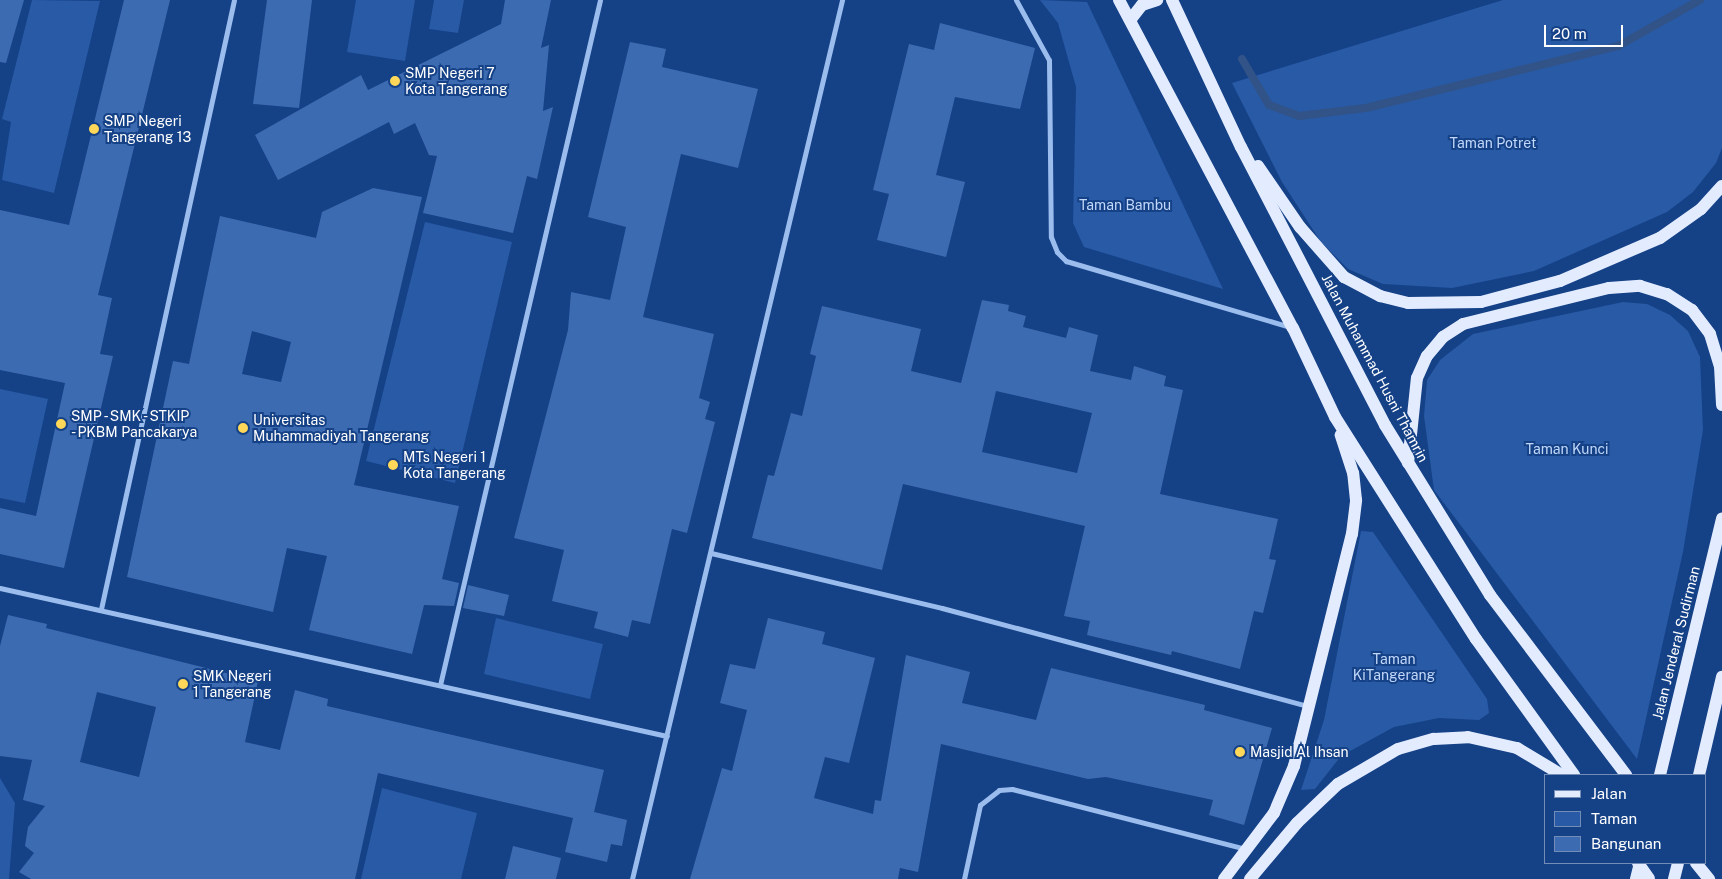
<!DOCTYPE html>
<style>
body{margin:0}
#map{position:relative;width:1722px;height:879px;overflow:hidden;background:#154187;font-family:"Public Sans",sans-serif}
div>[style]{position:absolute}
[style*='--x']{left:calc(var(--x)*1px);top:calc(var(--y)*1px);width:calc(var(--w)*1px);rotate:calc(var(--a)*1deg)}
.green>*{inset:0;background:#285aa6}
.stream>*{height:8px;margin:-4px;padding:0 4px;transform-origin:4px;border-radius:4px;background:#325387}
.building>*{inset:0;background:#3d6bb1}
.street>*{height:5px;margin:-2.5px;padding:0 2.5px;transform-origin:2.5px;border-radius:2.5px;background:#9bbdee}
.primary>*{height:12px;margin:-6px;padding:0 6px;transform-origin:6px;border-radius:6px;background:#e3ecff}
.primary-bridge>*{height:12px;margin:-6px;padding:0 6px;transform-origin:6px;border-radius:6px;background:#e3ecff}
.dots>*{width:14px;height:14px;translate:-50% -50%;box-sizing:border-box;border:2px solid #154187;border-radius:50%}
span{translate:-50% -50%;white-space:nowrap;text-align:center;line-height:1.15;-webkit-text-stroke:4px #154187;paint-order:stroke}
.poi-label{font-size:14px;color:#fff}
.left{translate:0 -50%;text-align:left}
.park-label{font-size:14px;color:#c1d8fa}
.street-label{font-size:14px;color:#fff}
.legend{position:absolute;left:1544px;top:774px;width:162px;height:90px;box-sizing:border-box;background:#154187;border:1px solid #738db7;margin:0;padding:6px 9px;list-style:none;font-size:15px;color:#fff}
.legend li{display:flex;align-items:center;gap:10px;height:25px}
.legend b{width:25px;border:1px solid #738db7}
.scale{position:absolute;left:1544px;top:25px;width:79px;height:22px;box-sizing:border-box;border:2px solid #fff;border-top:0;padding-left:6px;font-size:15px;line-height:18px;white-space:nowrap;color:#fff;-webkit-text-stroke:4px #154187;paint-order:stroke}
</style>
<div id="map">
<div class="green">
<i style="clip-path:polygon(32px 0,100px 1px,54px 193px,2px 180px,11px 122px,2px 119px)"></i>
<i style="clip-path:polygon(356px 0,415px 0,405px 61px,347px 52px)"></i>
<i style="clip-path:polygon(434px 0,464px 0,458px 33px,429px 29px)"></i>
<i style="clip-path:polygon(1040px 0,1087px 2px,1223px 289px,1084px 247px,1073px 223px,1076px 87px,1058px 23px)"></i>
<i style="clip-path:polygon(1503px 0,1722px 0,1722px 148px,1716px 163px,1693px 192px,1667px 212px,1534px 271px,1452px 288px,1383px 284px,1348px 269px,1321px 242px,1282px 182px,1232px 83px)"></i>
<i style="clip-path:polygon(425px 222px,512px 242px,455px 483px,366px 461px)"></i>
<i style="clip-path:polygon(1623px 302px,1647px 304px,1670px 315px,1688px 331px,1700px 357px,1703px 430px,1683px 552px,1637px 759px,1434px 490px,1424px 416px,1427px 380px,1440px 360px,1473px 334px)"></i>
<i style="clip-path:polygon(0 389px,48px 399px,25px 503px,0 498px)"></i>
<i style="clip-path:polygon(1361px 531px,1373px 532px,1487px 699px,1489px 713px,1479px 720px,1439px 718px,1394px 727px,1341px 756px,1315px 789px,1301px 790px,1324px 720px)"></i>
<i style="clip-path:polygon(496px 618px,603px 644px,590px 699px,484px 674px)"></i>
<i style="clip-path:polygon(0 778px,15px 803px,9px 879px,0 879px)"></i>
<i style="clip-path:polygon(382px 788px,477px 813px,461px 879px,361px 879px)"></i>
</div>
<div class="stream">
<i style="--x:1242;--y:59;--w:53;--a:59.6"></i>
<i style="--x:1269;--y:105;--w:32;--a:20"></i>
<i style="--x:1299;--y:116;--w:67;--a:-6.8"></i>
<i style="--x:1366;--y:108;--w:260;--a:-13.8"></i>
<i style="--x:1618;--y:46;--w:94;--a:-29.3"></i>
</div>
<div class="building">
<i style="clip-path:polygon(0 0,24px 0,6px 63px,0 62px)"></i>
<i style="clip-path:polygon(124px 0,170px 0,98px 295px,112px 298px,100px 354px,113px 356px,64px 568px,0 554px,0 508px,36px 516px,65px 383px,0 370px,0 210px,69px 225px)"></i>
<i style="clip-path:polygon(267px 0,312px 0,299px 108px,253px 104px)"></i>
<i style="clip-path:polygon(505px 0,551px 0,541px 48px,549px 45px,543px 111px,553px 107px,537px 179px,527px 176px,513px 233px,423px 213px,437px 156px,429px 155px,415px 123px,394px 134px,389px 122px,278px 180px,255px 135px,361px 75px,368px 90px,501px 24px)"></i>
<i style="clip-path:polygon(940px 23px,1035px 48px,1020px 109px,955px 97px,936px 175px,965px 182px,946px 257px,877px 240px,889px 194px,873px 190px,909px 44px,934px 50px)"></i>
<i style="clip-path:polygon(630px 42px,666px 49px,662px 67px,758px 89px,738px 168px,681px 154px,643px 317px,714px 334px,699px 398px,710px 402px,705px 419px,715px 422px,687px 533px,672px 529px,650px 624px,632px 620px,628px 637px,594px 628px,598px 612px,552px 601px,564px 550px,514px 538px,568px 330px,571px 292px,610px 300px,626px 227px,588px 217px)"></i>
<i style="clip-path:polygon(evenodd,373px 188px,422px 197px,354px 485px,459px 506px,442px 579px,459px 583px,454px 606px,424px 605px,412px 654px,309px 630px,327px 556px,287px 548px,273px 612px,127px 577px,173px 361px,189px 364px,220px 216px,316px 238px,322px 212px,373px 188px,252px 331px,291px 342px,281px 382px,242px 374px,252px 331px)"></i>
<i style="clip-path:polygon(evenodd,982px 300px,1009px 305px,1008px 311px,1026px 316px,1023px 327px,1066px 338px,1069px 327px,1098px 335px,1090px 371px,1131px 380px,1134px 366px,1166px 376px,1164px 386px,1183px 390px,1160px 494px,1278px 519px,1269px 559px,1276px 560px,1263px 613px,1254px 611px,1240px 669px,1172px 651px,1171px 655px,1087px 635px,1090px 621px,1064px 616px,1085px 526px,903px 484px,882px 570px,752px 538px,768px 475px,774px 476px,791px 413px,802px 416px,816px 356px,810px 354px,822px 306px,921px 329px,911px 371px,961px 383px,982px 300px,996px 391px,1092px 413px,1077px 473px,982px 452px,996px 391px)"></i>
<i style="clip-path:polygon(468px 585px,509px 595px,504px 616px,463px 608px)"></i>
<i style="clip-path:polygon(evenodd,8px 615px,47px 624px,46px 628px,258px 681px,245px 742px,280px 750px,295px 690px,328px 699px,327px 706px,604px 770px,594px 812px,627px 820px,622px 846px,611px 844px,607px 862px,565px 852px,573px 818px,378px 773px,355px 879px,31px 879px,19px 872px,34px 853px,25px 846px,28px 827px,45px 806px,23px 800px,32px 760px,0 756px,0 646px,8px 615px,97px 692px,156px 707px,139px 777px,80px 762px,97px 692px)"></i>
<i style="clip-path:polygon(768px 618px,825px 632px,822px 644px,875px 658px,849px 763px,825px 757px,814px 798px,873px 814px,875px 800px,881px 801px,906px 655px,970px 672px,962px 703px,1036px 720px,1051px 668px,1205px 705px,1204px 710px,1272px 728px,1244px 825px,1209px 815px,1213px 800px,1106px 777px,1088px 779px,941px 744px,918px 872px,900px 868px,898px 879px,690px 879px,722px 768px,732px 771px,747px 710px,720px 703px,730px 664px,755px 669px)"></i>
<i style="clip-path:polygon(513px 846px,561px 858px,556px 879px,505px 879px)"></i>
</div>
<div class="street">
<i style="--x:1016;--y:0;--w:68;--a:61.2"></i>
<i style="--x:1049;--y:60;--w:177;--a:89.4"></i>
<i style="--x:1051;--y:237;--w:16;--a:68"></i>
<i style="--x:1057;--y:252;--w:13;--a:45"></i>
<i style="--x:1066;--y:261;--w:234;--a:16.4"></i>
<i style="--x:711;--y:553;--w:237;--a:13.4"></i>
<i style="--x:942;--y:608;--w:378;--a:15"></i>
<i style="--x:0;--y:588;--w:683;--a:12.51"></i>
<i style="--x:101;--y:609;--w:623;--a:-77.68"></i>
<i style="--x:440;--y:685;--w:703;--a:-76.85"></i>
<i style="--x:632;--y:879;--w:904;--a:-76.56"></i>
<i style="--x:964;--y:879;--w:76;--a:-77.8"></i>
<i style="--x:980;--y:805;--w:24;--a:-38"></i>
<i style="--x:999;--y:790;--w:13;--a:-4"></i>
<i style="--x:1012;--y:789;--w:241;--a:14.4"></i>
</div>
<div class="primary">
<i style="--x:1119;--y:0;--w:371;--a:62.1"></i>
<i style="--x:1293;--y:328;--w:98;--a:64.7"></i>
<i style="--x:1335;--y:417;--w:263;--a:57.6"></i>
<i style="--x:1476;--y:639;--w:168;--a:54.2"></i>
<i style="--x:1172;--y:0;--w:162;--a:64.9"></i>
<i style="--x:1241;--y:147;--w:313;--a:62.6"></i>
<i style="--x:1385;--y:425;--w:200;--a:58.3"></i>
<i style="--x:1490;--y:595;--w:226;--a:52.9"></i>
<i style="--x:1131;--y:19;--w:18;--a:-52"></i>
<i style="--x:1142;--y:5;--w:16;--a:-18"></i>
<i style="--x:1258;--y:166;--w:74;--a:55.5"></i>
<i style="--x:1300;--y:227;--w:67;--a:48.7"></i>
<i style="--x:1344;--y:277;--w:41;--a:27.8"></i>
<i style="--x:1380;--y:296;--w:29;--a:14"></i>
<i style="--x:1408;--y:303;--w:73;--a:-0.8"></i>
<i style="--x:1481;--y:302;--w:82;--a:-14.9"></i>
<i style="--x:1560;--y:281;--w:109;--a:-23.3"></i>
<i style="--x:1660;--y:238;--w:50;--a:-35.3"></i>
<i style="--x:1701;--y:209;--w:31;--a:-48"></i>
<i style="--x:1408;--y:463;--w:85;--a:-84"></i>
<i style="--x:1417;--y:378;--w:24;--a:-66"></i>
<i style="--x:1427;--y:356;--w:25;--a:-50"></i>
<i style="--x:1443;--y:337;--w:24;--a:-33"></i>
<i style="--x:1463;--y:324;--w:150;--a:-13.9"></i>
<i style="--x:1609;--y:288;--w:31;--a:-4"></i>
<i style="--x:1640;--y:286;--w:28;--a:17"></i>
<i style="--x:1667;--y:294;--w:30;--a:33"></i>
<i style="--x:1692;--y:310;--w:30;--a:53"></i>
<i style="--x:1710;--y:334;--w:34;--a:73"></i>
<i style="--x:1720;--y:366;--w:39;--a:87"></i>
<i style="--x:1660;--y:775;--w:264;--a:-76.4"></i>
<i style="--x:1699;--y:775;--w:101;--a:-76.8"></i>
<i style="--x:1638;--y:863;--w:19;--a:55"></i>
<i style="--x:1696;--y:863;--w:21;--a:51"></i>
<i style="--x:1224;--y:879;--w:83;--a:-52.9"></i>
<i style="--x:1274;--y:813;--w:51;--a:-66.9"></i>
<i style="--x:1294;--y:766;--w:239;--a:-76"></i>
<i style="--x:1352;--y:534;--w:34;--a:-83"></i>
<i style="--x:1356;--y:500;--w:27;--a:-96"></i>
<i style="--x:1353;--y:473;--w:40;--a:-108"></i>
<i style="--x:1250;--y:879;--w:73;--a:-50"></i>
<i style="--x:1297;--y:823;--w:57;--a:-43.6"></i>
<i style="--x:1338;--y:784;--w:69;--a:-30.3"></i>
<i style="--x:1398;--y:749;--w:37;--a:-16"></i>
<i style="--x:1434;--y:739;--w:34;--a:-3"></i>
<i style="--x:1468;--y:737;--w:50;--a:12.7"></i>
<i style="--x:1517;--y:748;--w:52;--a:31"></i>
<i style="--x:1674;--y:879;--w:16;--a:-76"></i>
</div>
<div class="primary-bridge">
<i style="--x:1636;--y:879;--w:16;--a:-76"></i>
</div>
<div class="dots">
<i style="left:395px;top:81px;background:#ffd859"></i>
<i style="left:94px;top:129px;background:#ffd859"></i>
<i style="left:61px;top:424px;background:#ffd859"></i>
<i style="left:243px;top:428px;background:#ffd859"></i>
<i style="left:393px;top:465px;background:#ffd859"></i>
<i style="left:183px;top:684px;background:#ffd859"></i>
<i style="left:1240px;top:752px;background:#ffd859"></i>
</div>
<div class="poi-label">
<span class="left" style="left:405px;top:81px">SMP Negeri 7<br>Kota Tangerang</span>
<span class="left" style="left:104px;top:129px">SMP Negeri<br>Tangerang 13</span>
<span class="left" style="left:71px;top:424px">SMP - SMK - STKIP<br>- PKBM Pancakarya</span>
<span class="left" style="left:253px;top:428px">Universitas<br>Muhammadiyah Tangerang</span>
<span class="left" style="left:403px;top:465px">MTs Negeri 1<br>Kota Tangerang</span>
<span class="left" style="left:193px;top:684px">SMK Negeri<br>1 Tangerang</span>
<span class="left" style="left:1250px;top:752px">Masjid Al Ihsan</span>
</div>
<div class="park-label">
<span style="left:1493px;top:143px">Taman Potret</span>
<span style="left:1125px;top:205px">Taman Bambu</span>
<span style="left:1567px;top:449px">Taman Kunci</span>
<span style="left:1394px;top:667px">Taman<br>KiTangerang</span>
</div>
<div class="street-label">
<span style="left:1375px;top:368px;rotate:62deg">Jalan Muhammad Husni Thamrin</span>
<span style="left:1676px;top:643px;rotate:-76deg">Jalan Jenderal Sudirman</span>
</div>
<ul class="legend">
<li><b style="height:6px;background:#e3ecff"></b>Jalan</li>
<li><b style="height:14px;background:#285aa6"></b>Taman</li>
<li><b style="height:14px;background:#3d6bb1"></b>Bangunan</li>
</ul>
<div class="scale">20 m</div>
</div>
